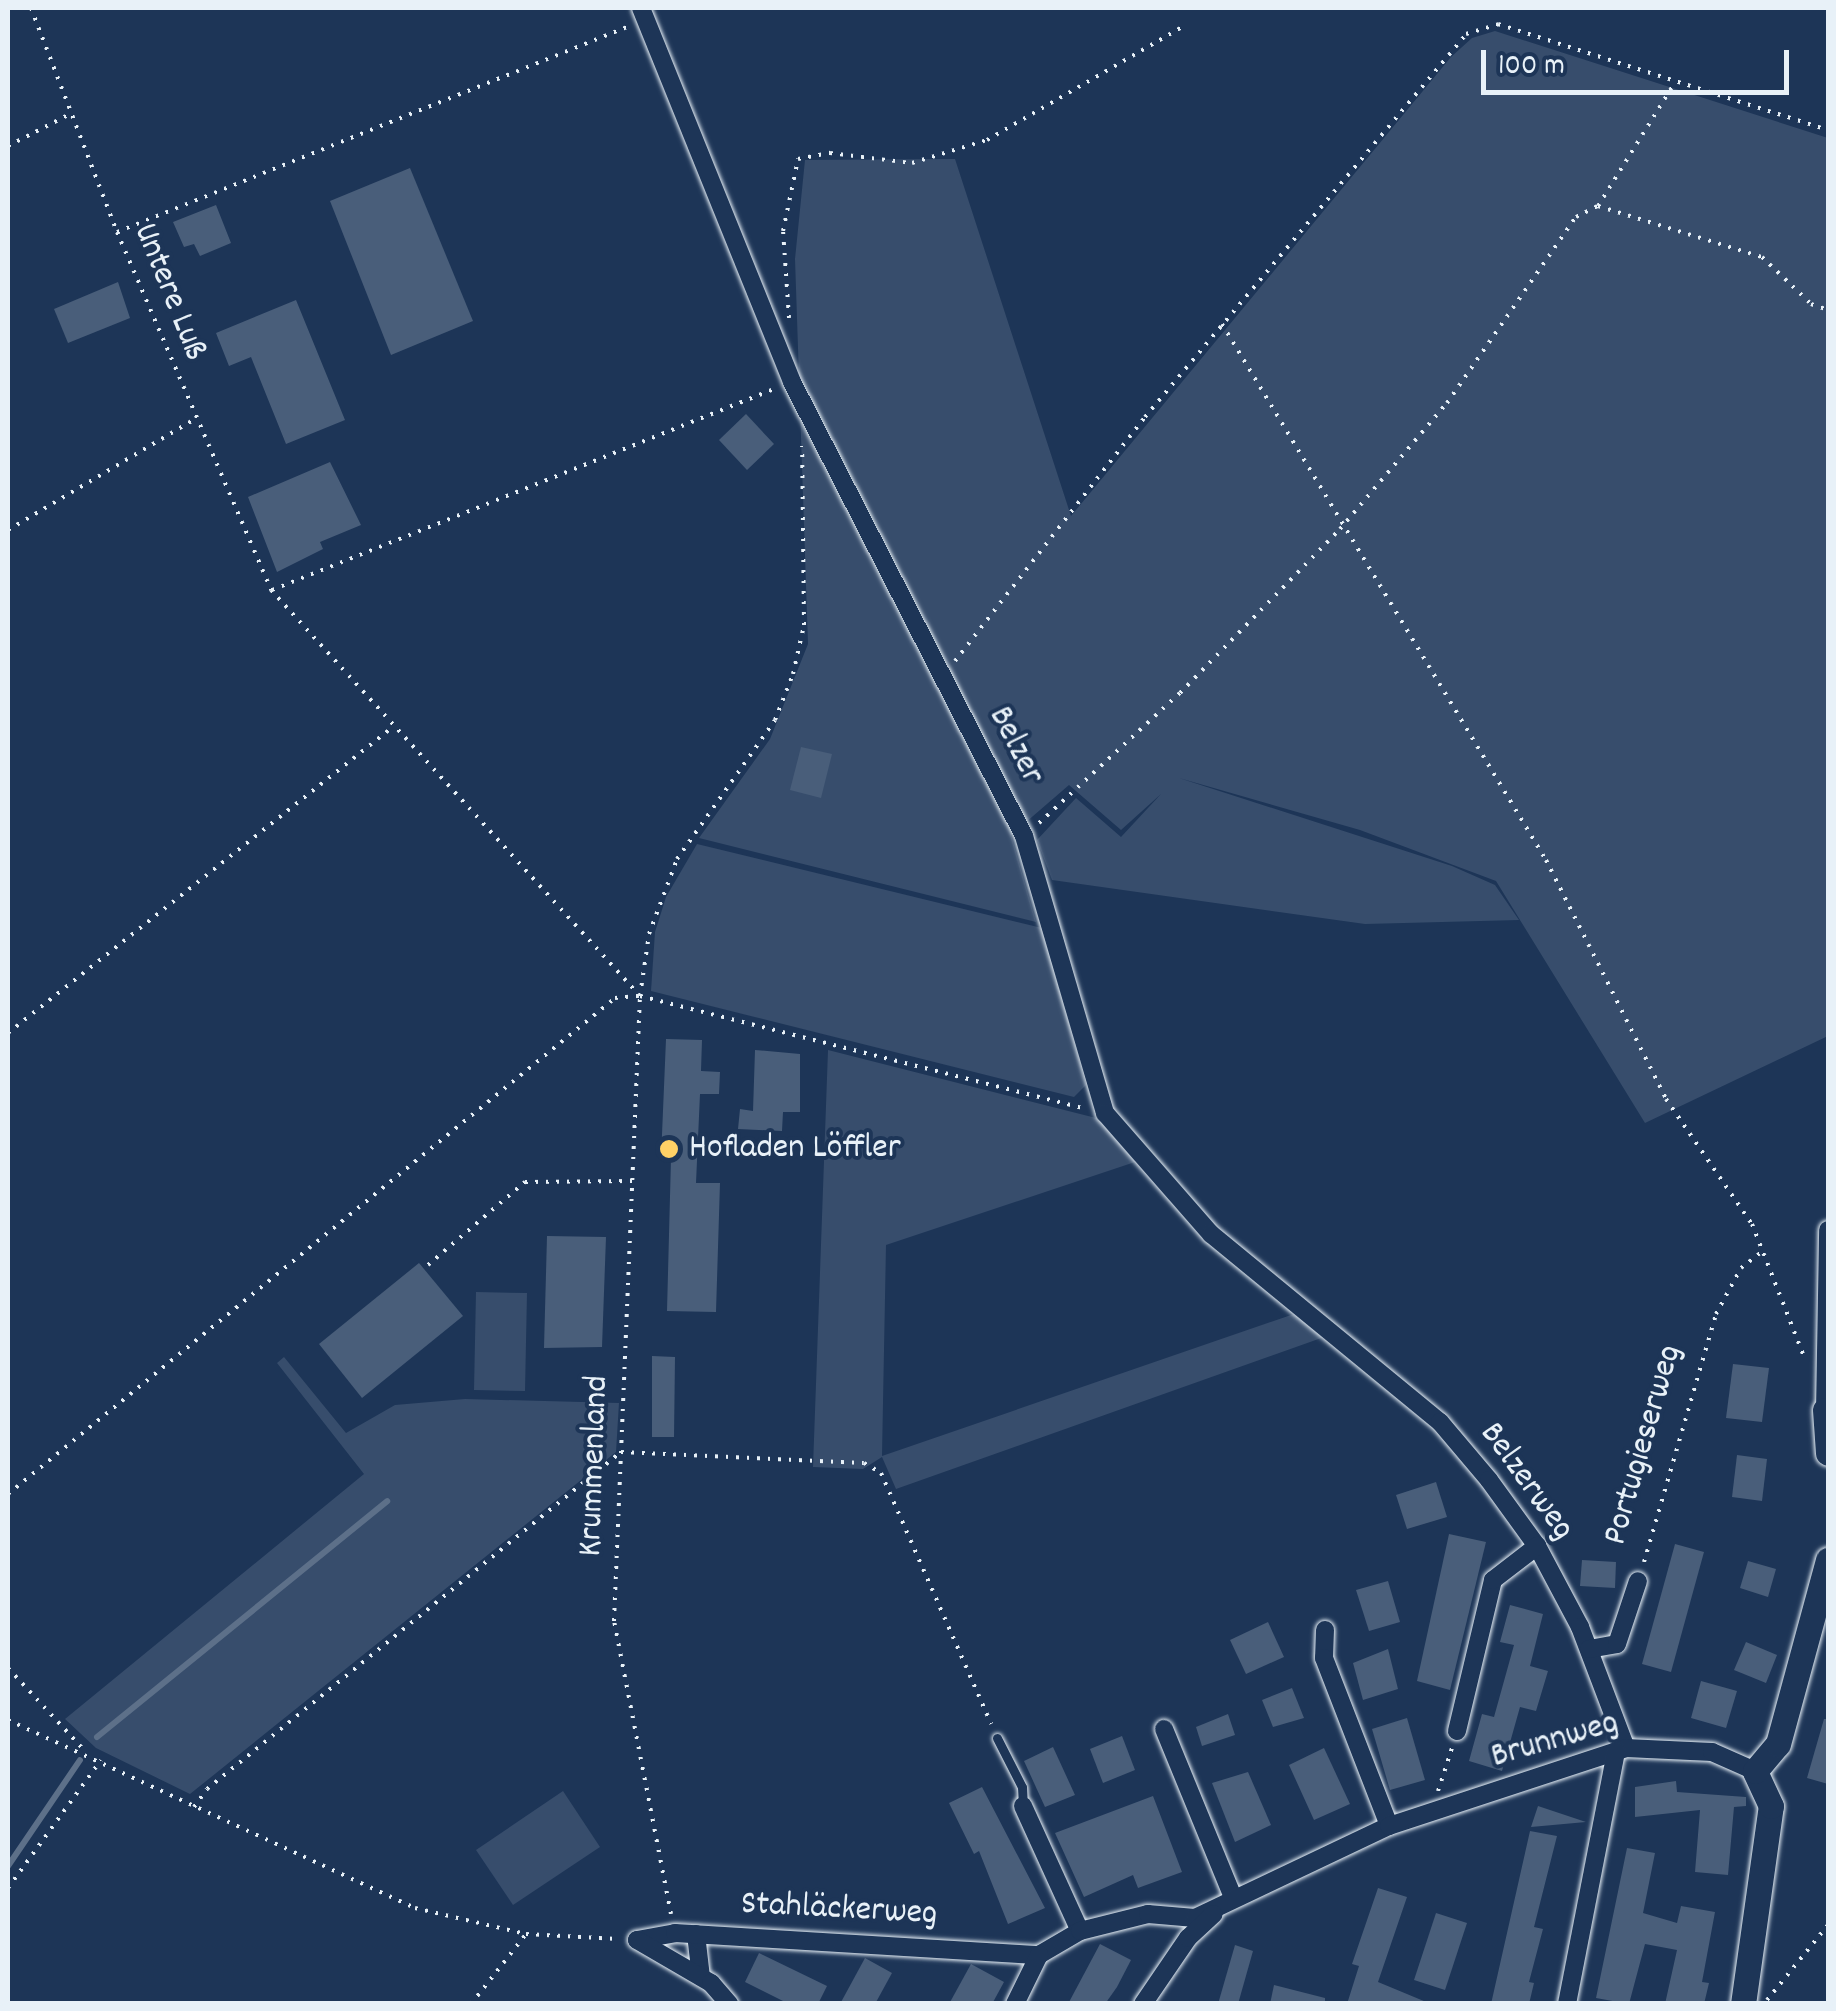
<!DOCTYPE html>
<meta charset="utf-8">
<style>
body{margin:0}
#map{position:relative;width:1836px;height:2011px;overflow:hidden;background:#1d3557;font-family:Dekko,sans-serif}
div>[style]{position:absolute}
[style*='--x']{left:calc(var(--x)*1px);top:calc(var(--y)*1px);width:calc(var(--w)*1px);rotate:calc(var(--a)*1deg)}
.green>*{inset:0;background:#374d6c}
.stream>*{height:6px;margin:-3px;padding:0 3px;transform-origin:3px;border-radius:3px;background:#5d7089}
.building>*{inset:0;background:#495e7a}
.path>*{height:4px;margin-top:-2px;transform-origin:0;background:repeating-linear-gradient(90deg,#e8f1f8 0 2.5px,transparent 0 10.5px)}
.roads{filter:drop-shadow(0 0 2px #e8f1f8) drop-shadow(0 0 2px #e8f1f8)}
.lane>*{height:9px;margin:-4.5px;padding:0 4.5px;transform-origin:4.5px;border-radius:4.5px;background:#1d3557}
.street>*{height:18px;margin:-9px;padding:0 9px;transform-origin:9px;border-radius:9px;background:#1d3557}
.secondary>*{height:25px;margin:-12.5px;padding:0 12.5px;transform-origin:12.5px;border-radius:12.5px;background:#1d3557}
.dots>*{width:28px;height:28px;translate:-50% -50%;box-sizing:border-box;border:5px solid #1d3557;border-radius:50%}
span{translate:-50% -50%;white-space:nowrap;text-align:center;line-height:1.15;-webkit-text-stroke:8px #1d3557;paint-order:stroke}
.street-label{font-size:35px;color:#e8f1f8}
.poi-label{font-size:35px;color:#e8f1f8}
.left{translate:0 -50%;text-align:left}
.frame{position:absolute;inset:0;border:10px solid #e8f1f8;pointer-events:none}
.scale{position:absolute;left:1481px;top:50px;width:308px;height:45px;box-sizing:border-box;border:5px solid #e8f1f8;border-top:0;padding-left:12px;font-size:30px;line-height:35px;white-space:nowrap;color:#e8f1f8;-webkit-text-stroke:8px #1d3557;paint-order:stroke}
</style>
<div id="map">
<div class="green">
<i style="clip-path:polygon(1495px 31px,1828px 138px,1828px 1036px,1645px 1123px,1496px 881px,1360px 830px,1179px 778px,1452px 866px,1495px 885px,1519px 920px,1365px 924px,1052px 880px,1037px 840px,1076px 798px,1121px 837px,1161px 794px,1121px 830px,1069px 785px,1011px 835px,1036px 922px,699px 838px,770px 739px,808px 644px,795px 259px,805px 160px,955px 159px,1071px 516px,1451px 57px,1472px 38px)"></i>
<i style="clip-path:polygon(697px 844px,1042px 928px,1086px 1085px,1074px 1097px,651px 991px,655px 932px,666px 897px)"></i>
<i style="clip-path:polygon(828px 1050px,1100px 1119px,1135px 1162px,886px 1245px,882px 1456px,1297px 1313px,1327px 1336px,896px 1489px,882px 1457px,863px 1469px,813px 1467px)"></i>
<i style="clip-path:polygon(476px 1292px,527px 1293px,525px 1391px,474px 1390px)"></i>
<i style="clip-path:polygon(284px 1357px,346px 1433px,395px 1405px,465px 1399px,619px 1403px,616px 1452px,190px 1794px,96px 1748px,65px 1719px,364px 1474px,277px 1363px)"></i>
<i style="clip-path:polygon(563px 1791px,600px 1847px,513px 1905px,476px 1850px)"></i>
</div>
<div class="stream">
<i style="--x:97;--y:1737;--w:374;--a:-39.1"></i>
<i style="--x:8;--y:1866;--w:128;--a:-55.8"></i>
</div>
<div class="building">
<i style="clip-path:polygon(410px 168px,473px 321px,391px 355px,330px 201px)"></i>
<i style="clip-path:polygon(216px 205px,231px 243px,200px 256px,194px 244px,184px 247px,173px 222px)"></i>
<i style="clip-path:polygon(118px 282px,130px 318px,68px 343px,54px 309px)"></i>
<i style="clip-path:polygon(296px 300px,345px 420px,286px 444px,251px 357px,229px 366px,216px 333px)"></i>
<i style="clip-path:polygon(746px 414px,774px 444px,747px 470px,719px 440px)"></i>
<i style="clip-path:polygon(330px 462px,361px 525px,320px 542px,323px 549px,277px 572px,248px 497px)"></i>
<i style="clip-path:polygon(801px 747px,832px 754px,821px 798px,790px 790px)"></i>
<i style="clip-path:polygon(666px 1039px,702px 1040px,701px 1071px,720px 1072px,719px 1094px,700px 1094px,696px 1183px,720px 1183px,716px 1312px,667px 1311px,671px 1158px,661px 1158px)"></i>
<i style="clip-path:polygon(755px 1050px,800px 1054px,800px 1112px,783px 1112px,782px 1131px,738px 1129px,740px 1109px,753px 1111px)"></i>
<i style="clip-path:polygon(547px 1236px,606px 1237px,602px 1347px,544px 1348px)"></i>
<i style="clip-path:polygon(419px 1263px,463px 1316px,362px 1398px,319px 1344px)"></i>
<i style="clip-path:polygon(652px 1356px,675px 1357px,674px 1437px,652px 1437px)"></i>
<i style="clip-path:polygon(1733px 1364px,1769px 1368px,1762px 1422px,1726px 1418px)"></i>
<i style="clip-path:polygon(1737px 1455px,1767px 1459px,1762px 1501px,1732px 1497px)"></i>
<i style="clip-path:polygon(1436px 1482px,1447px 1517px,1407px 1529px,1396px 1495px)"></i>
<i style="clip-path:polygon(1449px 1534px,1486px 1542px,1450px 1690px,1417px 1681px)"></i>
<i style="clip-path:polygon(1675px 1544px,1704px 1552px,1671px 1672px,1642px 1664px)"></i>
<i style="clip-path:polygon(1582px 1560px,1616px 1562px,1615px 1588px,1580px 1586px)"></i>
<i style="clip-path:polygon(1748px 1561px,1776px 1569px,1768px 1597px,1740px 1588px)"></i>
<i style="clip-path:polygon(1388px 1581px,1400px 1622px,1369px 1631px,1356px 1590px)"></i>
<i style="clip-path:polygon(1510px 1605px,1543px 1614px,1530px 1666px,1548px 1671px,1536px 1711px,1520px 1707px,1502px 1771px,1469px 1761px,1482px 1714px,1494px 1717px,1514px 1645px,1500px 1642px)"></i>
<i style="clip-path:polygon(1268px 1622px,1284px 1657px,1246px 1674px,1230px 1640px)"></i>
<i style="clip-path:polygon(1746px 1642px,1777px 1655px,1766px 1683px,1734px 1670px)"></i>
<i style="clip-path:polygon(1388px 1649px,1398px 1689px,1363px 1700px,1353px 1663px)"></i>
<i style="clip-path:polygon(1701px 1681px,1737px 1691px,1726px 1728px,1691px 1718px)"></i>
<i style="clip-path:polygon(1292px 1688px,1304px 1718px,1273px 1727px,1262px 1700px)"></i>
<i style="clip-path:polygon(1228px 1714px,1235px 1735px,1202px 1746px,1196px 1727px)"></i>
<i style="clip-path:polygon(1407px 1718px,1425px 1780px,1390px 1790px,1372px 1729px)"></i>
<i style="clip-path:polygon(1824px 1719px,1828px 1719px,1828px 1784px,1807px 1778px)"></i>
<i style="clip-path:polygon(1122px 1736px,1135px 1770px,1103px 1783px,1090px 1749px)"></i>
<i style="clip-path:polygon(1053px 1747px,1075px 1795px,1045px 1807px,1024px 1761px)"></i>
<i style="clip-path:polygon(1324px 1748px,1350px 1804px,1314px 1820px,1289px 1765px)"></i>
<i style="clip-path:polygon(1248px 1772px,1271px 1825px,1235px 1842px,1212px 1783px)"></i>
<i style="clip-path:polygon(1676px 1781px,1677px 1792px,1746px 1797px,1746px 1806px,1734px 1807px,1728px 1875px,1695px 1872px,1700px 1810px,1635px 1817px,1635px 1787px)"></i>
<i style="clip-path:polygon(982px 1787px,1045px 1908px,1008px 1924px,979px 1851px,974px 1854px,949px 1803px)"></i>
<i style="clip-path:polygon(1153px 1796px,1182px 1872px,1138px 1888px,1133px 1875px,1084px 1897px,1055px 1833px)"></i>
<i style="clip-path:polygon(1538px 1806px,1586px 1822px,1531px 1827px)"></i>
<i style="clip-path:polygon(1530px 1831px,1557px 1836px,1534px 1927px,1543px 1929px,1529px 1982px,1534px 1983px,1529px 2004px,1491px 2004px)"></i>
<i style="clip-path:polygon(1627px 1848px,1655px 1853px,1643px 1913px,1677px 1923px,1681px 1906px,1715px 1912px,1702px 1982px,1709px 1983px,1704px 2004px,1665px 2004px,1677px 1950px,1645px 1944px,1629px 2004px,1596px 1998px)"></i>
<i style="clip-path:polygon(1378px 1888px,1407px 1897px,1378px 1982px,1431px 2004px,1347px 2004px,1359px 1966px,1352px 1964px)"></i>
<i style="clip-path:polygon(1436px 1913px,1467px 1923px,1445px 1990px,1414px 1980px)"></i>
<i style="clip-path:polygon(1100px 1944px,1131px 1960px,1117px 1987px,1105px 2004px,1068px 2004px)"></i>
<i style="clip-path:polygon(1235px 1945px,1253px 1951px,1238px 2004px,1218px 2004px)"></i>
<i style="clip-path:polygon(759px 1953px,827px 1986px,818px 2004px,789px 2004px,745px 1982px)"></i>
<i style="clip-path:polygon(865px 1958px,892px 1973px,875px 2004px,840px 2004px)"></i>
<i style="clip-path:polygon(971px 1964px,1004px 1982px,992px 2004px,949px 2004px)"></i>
<i style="clip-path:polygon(1274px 1985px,1325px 1998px,1325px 2004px,1270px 2004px)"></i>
</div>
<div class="path">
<i style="--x:31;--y:8;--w:240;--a:69"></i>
<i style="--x:117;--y:232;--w:390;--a:66.7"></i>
<i style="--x:271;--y:590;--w:549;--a:47.73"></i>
<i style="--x:8;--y:146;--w:70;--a:-27.3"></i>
<i style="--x:1598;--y:206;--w:144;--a:-58.1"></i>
<i style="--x:117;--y:232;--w:550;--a:-21.9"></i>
<i style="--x:789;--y:318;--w:87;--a:-93.9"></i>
<i style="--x:783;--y:231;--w:74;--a:-78.2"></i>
<i style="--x:798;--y:159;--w:33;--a:-11"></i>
<i style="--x:830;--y:153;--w:83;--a:7"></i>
<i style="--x:912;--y:163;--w:78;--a:-17"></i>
<i style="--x:987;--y:140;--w:225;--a:-30.1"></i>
<i style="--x:1222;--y:324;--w:626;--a:58.85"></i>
<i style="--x:1546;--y:860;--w:267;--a:63.3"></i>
<i style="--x:1666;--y:1099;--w:152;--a:55.5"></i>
<i style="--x:1752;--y:1224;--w:145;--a:68.6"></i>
<i style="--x:8;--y:530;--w:215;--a:-30.7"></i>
<i style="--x:272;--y:590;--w:541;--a:-21.82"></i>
<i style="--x:955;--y:661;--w:309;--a:-52.1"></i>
<i style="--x:1145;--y:417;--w:500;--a:-50"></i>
<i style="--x:1466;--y:34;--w:34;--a:-17"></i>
<i style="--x:1498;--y:24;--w:347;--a:17.8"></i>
<i style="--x:1039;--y:823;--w:192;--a:-42.7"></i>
<i style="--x:1180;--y:693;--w:229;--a:-45.7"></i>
<i style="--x:1340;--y:529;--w:165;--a:-49.7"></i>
<i style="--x:1447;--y:403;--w:226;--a:-55.3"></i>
<i style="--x:1576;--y:217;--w:25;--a:-27"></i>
<i style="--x:1598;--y:206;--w:172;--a:17.3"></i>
<i style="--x:1762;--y:257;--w:68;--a:43.8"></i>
<i style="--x:1811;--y:304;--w:18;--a:19"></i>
<i style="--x:8;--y:1033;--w:490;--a:-38.5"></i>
<i style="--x:428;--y:1265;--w:128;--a:-40.6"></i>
<i style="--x:525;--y:1182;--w:107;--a:-0.5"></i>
<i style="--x:8;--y:1494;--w:784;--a:-39.25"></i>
<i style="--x:615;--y:998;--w:25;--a:-5"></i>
<i style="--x:640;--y:996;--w:460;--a:14.2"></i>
<i style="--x:1644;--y:1562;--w:258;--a:-73.8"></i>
<i style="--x:1716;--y:1314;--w:52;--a:-61.5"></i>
<i style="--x:1741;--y:1268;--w:28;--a:-38"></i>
<i style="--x:8;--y:1668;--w:110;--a:47.2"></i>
<i style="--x:8;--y:1720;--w:448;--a:24.8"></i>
<i style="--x:415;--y:1908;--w:114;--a:13.2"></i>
<i style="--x:526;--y:1934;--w:92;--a:3.1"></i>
<i style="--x:1438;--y:1791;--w:45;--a:-72"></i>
<i style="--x:194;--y:1807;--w:22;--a:-54"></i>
<i style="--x:207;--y:1789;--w:534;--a:-39.15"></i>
<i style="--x:621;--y:1452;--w:243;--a:2.6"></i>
<i style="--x:864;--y:1463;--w:20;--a:30"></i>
<i style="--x:881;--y:1473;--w:274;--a:66.3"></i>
<i style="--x:8;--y:1888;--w:158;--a:-54"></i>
<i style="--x:671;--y:1914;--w:298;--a:-101"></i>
<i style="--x:614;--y:1621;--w:626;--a:-87.62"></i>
<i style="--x:640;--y:996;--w:63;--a:-81.7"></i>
<i style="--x:649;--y:934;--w:80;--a:-69.5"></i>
<i style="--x:677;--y:859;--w:170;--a:-54.8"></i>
<i style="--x:775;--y:720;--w:49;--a:-68.6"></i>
<i style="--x:793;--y:674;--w:50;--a:-77.3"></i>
<i style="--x:804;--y:625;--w:179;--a:-90.6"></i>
<i style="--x:1767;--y:2000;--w:97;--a:-50.9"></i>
<i style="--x:471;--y:2004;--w:89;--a:-51.8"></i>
</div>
<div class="roads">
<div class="lane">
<i style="--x:997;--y:1738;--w:55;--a:63"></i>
<i style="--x:1022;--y:1787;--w:19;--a:87"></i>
</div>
<div class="street">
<i style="--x:641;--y:8;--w:403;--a:68"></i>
<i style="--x:792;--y:382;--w:510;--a:62.93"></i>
<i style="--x:1024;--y:836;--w:289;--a:73.7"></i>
<i style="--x:1105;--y:1113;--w:161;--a:48.8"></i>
<i style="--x:1211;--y:1234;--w:296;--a:39.4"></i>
<i style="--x:1440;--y:1422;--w:76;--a:49.8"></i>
<i style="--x:1489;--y:1480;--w:82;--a:54"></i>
<i style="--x:1537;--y:1546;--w:92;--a:62"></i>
<i style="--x:1580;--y:1627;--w:129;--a:69.2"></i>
<i style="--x:1825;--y:1410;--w:180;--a:-89"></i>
<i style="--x:1325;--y:1630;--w:28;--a:92"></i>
<i style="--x:1324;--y:1658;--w:180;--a:68.8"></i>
<i style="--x:1589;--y:1649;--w:28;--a:-10"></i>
<i style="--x:1617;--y:1644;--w:66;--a:-71.6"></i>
<i style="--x:1164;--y:1729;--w:182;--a:67.7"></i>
<i style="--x:1457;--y:1731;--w:155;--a:-76.6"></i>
<i style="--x:1493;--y:1580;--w:56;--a:-37.7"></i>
<i style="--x:1023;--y:1806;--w:137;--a:65.5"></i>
<i style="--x:696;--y:1934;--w:43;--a:83.4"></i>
<i style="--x:637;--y:1940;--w:39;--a:-10"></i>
<i style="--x:675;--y:1933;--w:365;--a:3.5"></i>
<i style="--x:637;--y:1940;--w:86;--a:30.2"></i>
<i style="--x:711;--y:1983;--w:28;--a:49"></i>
<i style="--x:1039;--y:1955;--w:48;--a:-30.3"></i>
<i style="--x:1080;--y:1931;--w:70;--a:-14"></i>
<i style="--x:1148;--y:1914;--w:47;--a:4.9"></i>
<i style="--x:1195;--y:1918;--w:215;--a:-25.4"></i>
<i style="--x:1389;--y:1826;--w:250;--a:-18.2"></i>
<i style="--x:1626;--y:1748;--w:86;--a:2.7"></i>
<i style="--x:1712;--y:1752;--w:47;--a:23.8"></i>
<i style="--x:1015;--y:2004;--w:55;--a:-63.9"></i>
<i style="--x:1143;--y:2004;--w:80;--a:-55.7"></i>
<i style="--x:1188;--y:1938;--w:35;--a:-43"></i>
<i style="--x:1567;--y:2004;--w:258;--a:-79"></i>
</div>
<div class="secondary">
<i style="--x:1825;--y:1410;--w:43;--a:86"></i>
<i style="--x:1743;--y:2004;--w:200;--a:-82"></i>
<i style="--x:1771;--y:1806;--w:38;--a:-115"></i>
<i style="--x:1755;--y:1771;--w:35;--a:-50"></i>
<i style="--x:1778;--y:1744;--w:191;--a:-74.8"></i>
</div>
</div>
<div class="dots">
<i style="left:669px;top:1149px;background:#ffd166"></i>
</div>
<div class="street-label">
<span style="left:169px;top:292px;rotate:68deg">Untere Luß</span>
<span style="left:1015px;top:746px;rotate:63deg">Belzer</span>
<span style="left:1644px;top:1445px;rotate:-74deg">Portugieserweg</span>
<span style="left:595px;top:1466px;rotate:-88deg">Krummenland</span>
<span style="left:1526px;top:1482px;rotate:54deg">Belzerweg</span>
<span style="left:1555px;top:1741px;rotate:-16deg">Brunnweg</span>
<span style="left:839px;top:1910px;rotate:3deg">Stahläckerweg</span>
</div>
<div class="poi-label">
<span class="left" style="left:689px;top:1149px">Hofladen Löffler</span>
</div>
<div class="frame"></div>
<div class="scale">100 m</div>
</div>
